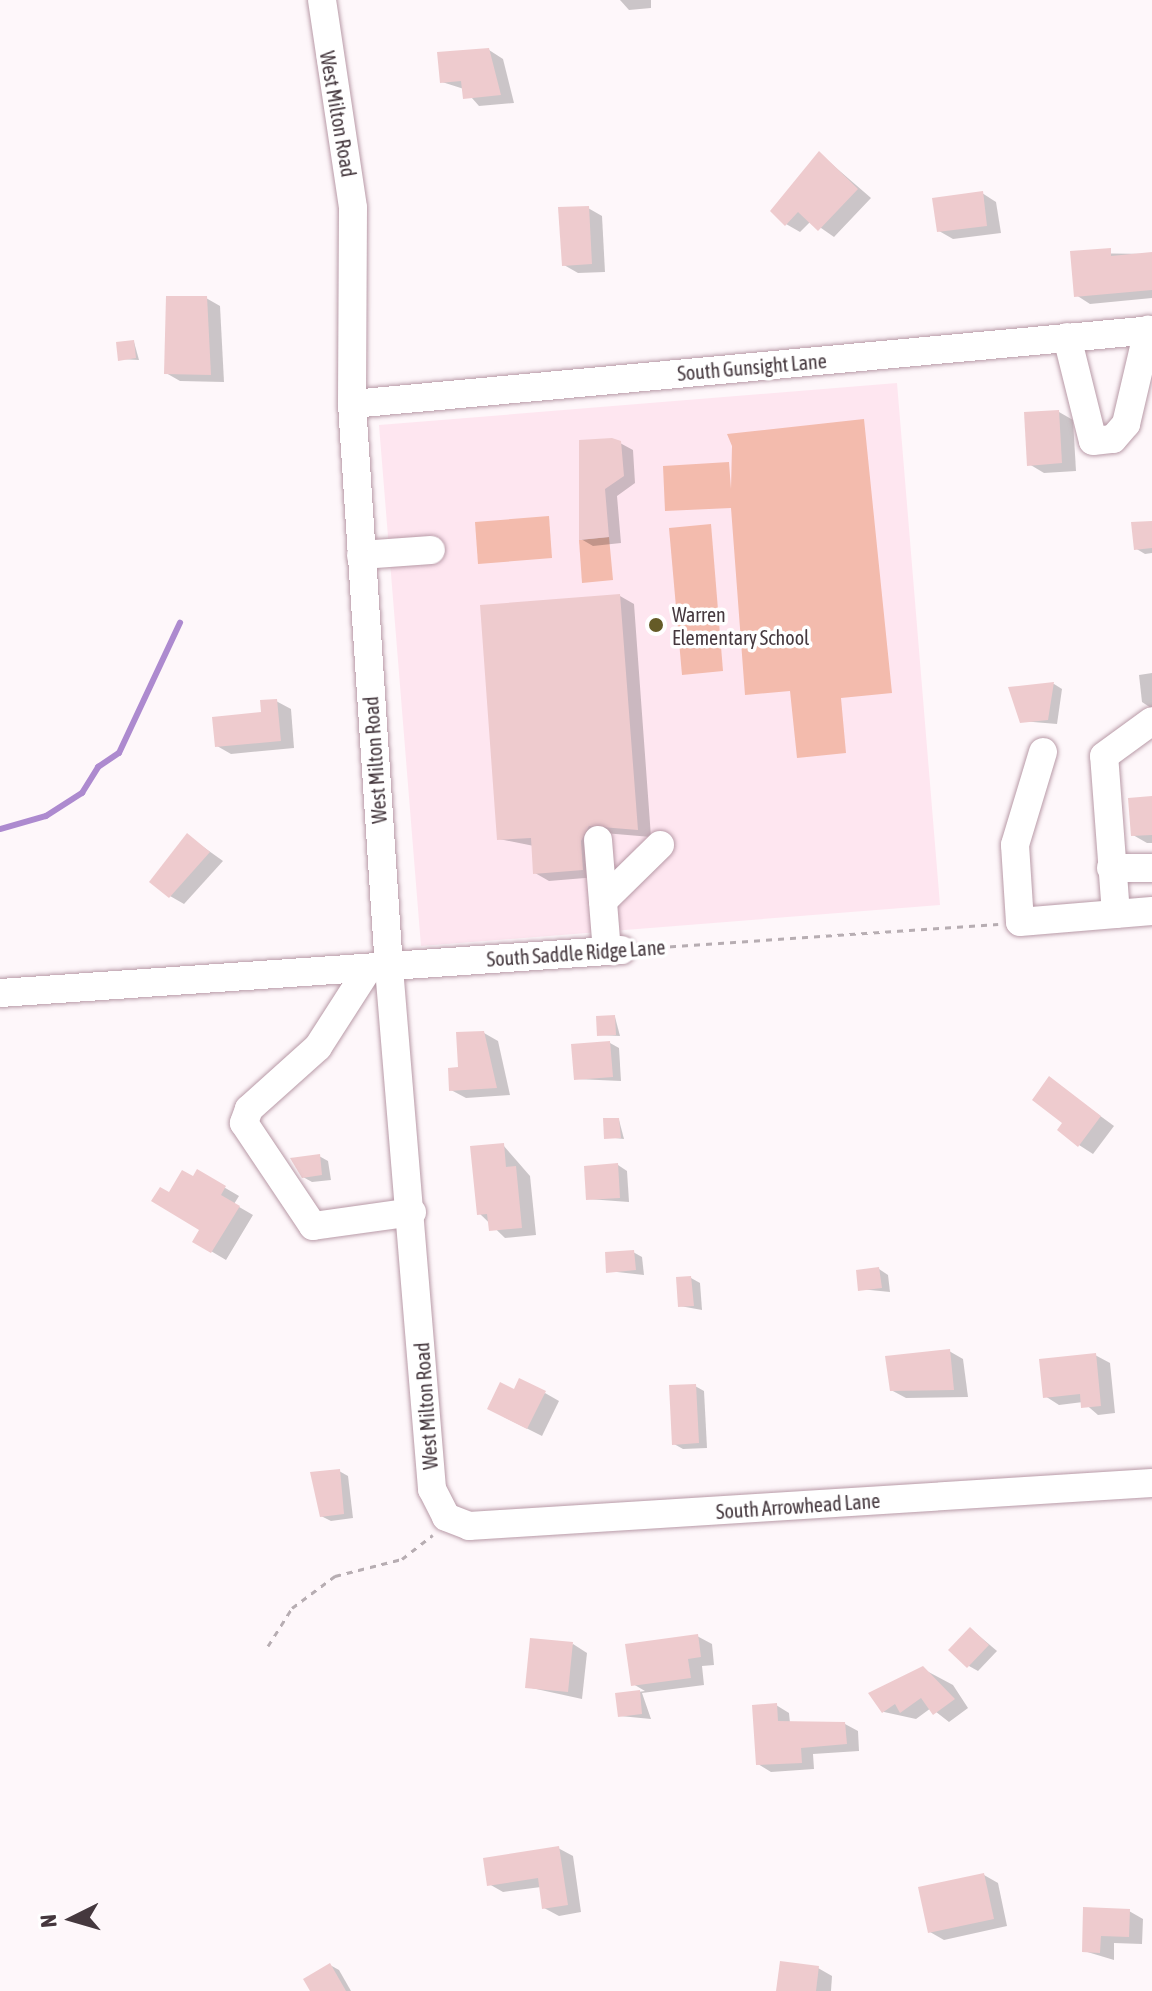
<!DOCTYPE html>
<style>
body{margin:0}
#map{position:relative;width:1152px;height:1991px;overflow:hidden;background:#fef7fa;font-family:"Asap Condensed",sans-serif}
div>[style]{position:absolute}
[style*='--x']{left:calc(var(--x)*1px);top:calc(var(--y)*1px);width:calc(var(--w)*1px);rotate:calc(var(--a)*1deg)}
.built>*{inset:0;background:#fee6f0}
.green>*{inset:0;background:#f3bbad}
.shadow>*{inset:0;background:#0003}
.stream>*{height:6px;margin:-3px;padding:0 3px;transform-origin:3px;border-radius:3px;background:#ad8acf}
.building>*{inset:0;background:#eecbce}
.path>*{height:3px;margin-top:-1.5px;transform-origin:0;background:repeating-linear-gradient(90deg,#b7adb2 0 6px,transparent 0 12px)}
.roads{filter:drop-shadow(0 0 2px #b89aa7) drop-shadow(0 0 2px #b89aa7)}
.minor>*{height:28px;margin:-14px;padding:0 14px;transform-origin:14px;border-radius:14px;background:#fff}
.dots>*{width:22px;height:22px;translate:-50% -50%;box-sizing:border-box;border:4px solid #fff;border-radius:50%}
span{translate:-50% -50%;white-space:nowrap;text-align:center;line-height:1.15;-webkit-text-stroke:7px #fff;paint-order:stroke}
.street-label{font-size:20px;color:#45383e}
.poi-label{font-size:20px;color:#45383e}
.left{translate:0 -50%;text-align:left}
.north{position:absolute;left:32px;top:1879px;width:80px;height:80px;-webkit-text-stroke:6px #fff;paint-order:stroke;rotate:265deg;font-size:22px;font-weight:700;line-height:32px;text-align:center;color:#45383e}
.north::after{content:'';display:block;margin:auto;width:28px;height:36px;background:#45383e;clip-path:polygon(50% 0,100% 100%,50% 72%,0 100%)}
</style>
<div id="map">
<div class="built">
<i style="clip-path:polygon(897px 383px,940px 905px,421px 946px,379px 425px)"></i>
</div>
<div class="green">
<i style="clip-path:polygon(864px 419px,892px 693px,841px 698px,846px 753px,797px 758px,790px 691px,745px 695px,731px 508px,665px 511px,663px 466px,729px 462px,731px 489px,732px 446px,727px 434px)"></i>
<i style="clip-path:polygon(549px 516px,552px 558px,478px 564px,475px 522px)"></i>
<i style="clip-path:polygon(711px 524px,723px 671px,682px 675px,669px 528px)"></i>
<i style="clip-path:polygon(609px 537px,613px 580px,582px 583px,579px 540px)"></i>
</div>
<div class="shadow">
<i style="clip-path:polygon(620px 0,651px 0,651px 8px,629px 10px)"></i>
<i style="clip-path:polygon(489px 50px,503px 59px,514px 103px,479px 106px,464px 89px,442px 82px)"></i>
<i style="clip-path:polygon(819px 153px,871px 198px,834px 237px,811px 221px,800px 232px,786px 224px)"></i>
<i style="clip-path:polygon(982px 193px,996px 202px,1001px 233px,953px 239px,939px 231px)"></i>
<i style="clip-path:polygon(588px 208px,602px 216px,605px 272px,578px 273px,564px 265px)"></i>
<i style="clip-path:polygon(1072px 253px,1152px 254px,1152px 298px,1090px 304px,1076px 295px)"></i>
<i style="clip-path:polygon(206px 298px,220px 306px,224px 382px,180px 381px,166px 373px)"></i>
<i style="clip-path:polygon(134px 342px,139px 360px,119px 359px)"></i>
<i style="clip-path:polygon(1059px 412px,1073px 420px,1076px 471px,1044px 473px,1029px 464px)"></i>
<i style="clip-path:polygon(620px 443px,633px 450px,635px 483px,617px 496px,621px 543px,593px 546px,581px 539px)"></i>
<i style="clip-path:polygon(1152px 523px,1152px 553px,1145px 554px,1135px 548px)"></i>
<i style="clip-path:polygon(620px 596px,634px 604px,651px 837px,604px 833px,597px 877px,549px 881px,535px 873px,534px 846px,499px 839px)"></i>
<i style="clip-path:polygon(1152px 673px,1152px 707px,1151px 708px,1142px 702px,1139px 675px)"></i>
<i style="clip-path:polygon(1054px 684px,1062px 689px,1057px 724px,1021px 721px,1010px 689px)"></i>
<i style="clip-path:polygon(276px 701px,291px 709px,294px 748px,231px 754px,217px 746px)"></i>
<i style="clip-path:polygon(1152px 798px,1152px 843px,1147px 843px,1133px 835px)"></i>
<i style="clip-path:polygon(188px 836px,223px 861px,184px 904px,170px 896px)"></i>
<i style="clip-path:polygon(615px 1017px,620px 1036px,599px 1035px)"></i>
<i style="clip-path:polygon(484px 1033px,498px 1041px,510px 1095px,466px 1098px,451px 1090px)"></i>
<i style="clip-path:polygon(610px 1043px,619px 1048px,621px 1081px,576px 1079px)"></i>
<i style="clip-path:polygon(1050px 1079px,1114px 1126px,1093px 1154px,1079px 1145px)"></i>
<i style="clip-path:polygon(619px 1120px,624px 1139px,606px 1137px)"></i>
<i style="clip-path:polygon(503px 1145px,530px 1176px,536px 1235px,505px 1238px,479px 1213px)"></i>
<i style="clip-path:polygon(319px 1156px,328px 1161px,331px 1180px,312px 1182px,303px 1177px)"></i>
<i style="clip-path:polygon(618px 1165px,627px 1171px,629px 1202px,588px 1199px)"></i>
<i style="clip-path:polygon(198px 1172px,239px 1196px,234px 1204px,253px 1215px,226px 1260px,194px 1241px,202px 1229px)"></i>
<i style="clip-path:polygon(633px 1252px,642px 1257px,644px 1275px,608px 1271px)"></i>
<i style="clip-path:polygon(879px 1269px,888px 1275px,890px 1292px,860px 1289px)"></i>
<i style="clip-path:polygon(691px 1278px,700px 1283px,702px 1310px,680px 1306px)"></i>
<i style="clip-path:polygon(949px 1351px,963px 1359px,968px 1397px,906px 1398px,891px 1390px)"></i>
<i style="clip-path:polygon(1095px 1355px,1110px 1363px,1115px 1413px,1098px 1415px,1083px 1402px,1059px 1405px,1045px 1396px)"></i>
<i style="clip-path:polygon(695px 1386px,704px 1391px,707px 1448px,683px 1449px,674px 1444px)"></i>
<i style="clip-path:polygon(545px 1393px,559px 1401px,542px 1436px,504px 1417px)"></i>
<i style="clip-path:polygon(339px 1471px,348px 1476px,353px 1518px,331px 1521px,321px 1516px)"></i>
<i style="clip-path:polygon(971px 1629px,997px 1651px,978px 1671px,969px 1666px)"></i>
<i style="clip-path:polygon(697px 1636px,712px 1644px,714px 1665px,702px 1666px,704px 1685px,642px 1693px,651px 1719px,620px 1716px,617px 1695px,645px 1691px,633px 1684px)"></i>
<i style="clip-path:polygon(573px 1644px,587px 1653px,582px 1699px,527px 1687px)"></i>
<i style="clip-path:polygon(923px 1669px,953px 1685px,968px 1708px,949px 1722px,931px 1708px,916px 1719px,884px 1712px,871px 1694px)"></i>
<i style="clip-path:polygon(776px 1705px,789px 1713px,790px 1723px,845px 1724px,858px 1731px,859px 1751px,813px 1754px,814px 1769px,771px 1772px,758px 1764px)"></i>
<i style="clip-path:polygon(558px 1848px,573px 1856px,581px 1912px,559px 1916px,544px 1908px,541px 1887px,503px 1892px,489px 1884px)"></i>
<i style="clip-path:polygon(984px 1875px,998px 1883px,1007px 1926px,944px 1940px,930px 1932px)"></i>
<i style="clip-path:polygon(1129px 1911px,1143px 1919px,1142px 1944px,1114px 1943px,1114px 1960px,1084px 1951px)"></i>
<i style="clip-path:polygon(330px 1965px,339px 1970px,351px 1991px,312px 1991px)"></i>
<i style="clip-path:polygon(818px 1968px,832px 1976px,831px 1991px,778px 1991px)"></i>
</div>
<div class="stream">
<i style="--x:0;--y:829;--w:48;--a:-15.8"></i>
<i style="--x:46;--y:816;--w:43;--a:-32.6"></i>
<i style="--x:82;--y:793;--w:31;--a:-58"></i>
<i style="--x:98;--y:767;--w:25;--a:-34"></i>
<i style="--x:119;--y:753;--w:144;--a:-64.9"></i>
</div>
<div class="building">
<i style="clip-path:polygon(489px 48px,501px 95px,463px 99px,461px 81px,440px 83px,437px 52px)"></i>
<i style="clip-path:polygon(819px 151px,858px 189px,818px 231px,798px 212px,785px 226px,770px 211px)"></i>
<i style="clip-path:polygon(983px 191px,987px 226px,937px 232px,932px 198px)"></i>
<i style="clip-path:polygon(589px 206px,592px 264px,562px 266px,558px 207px)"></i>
<i style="clip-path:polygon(1111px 248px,1111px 256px,1152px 252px,1152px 290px,1074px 297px,1070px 251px)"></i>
<i style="clip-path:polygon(166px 296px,207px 296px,211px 375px,164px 374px)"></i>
<i style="clip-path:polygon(134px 340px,136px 358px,118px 361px,116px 342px)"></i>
<i style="clip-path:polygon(1059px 410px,1062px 463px,1027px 466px,1024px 412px)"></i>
<i style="clip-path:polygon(612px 438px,621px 441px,624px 476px,605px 489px,609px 537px,579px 540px,579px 440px)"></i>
<i style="clip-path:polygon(1152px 521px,1152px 548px,1134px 550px,1131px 522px)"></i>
<i style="clip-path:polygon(620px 594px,638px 830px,589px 826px,581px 841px,583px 870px,533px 874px,531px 838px,497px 840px,480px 605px)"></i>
<i style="clip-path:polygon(1054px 682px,1048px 720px,1020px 723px,1008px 687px)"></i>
<i style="clip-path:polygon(277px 699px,281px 741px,215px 747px,212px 717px,261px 712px,260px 700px)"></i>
<i style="clip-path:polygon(1152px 796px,1152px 835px,1131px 836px,1128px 798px)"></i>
<i style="clip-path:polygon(187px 833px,210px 852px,169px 898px,149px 882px)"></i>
<i style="clip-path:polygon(615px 1015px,616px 1035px,597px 1036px,596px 1016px)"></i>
<i style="clip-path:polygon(484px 1031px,497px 1088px,449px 1091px,448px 1068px,458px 1067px,456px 1032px)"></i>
<i style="clip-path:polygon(610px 1041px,613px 1077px,574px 1080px,571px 1044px)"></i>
<i style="clip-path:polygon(1049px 1076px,1101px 1116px,1078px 1147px,1057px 1130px,1062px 1123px,1032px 1100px)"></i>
<i style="clip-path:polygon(603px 1118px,619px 1118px,621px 1138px,604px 1139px)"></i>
<i style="clip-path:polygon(504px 1143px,506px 1167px,516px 1166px,522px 1228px,489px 1231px,487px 1214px,477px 1215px,470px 1146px)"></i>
<i style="clip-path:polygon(320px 1154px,322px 1175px,302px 1178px,290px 1158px)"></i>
<i style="clip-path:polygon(618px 1163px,620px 1198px,586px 1200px,584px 1166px)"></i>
<i style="clip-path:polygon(197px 1169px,226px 1186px,221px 1195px,240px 1206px,211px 1253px,192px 1242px,199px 1230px,151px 1201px,160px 1187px,169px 1192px,182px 1170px,193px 1176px)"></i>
<i style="clip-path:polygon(634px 1250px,636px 1270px,606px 1273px,605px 1252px)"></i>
<i style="clip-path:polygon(879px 1267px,882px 1288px,858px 1291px,856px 1270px)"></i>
<i style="clip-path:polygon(691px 1276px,694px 1306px,678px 1307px,676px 1277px)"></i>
<i style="clip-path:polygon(950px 1349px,954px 1390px,890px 1391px,885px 1356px)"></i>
<i style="clip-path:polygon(1096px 1353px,1101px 1406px,1081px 1408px,1080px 1394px,1043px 1398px,1039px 1359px)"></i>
<i style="clip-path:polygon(519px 1378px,546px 1391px,527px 1429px,487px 1409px,500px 1382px,514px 1389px)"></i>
<i style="clip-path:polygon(696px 1384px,699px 1443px,672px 1445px,669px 1385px)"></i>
<i style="clip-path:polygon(340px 1469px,344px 1514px,320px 1517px,310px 1472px)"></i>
<i style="clip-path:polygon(970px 1627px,989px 1645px,967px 1668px,948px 1650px)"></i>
<i style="clip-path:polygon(698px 1634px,701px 1657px,688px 1659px,691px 1678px,631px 1686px,625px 1644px)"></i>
<i style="clip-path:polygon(530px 1638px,573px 1642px,568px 1692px,525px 1688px)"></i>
<i style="clip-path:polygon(923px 1666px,955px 1699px,933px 1715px,921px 1698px,900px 1713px,895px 1704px,882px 1713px,868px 1693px)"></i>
<i style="clip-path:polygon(640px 1690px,642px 1714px,618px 1717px,615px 1693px)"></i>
<i style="clip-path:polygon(777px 1703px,778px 1721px,845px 1722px,847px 1744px,801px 1748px,802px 1763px,756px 1765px,752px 1705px)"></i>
<i style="clip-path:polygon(559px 1846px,568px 1905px,542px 1909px,538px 1878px,487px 1886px,483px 1858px)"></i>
<i style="clip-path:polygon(984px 1873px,994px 1919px,928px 1933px,918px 1887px)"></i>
<i style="clip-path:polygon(1083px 1907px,1130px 1909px,1129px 1937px,1101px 1936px,1100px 1953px,1082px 1952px)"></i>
<i style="clip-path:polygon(780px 1961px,819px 1966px,816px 1991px,776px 1991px)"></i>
<i style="clip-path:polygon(330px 1963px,346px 1991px,310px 1991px,303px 1979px)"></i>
</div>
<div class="path">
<i style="--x:646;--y:948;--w:353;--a:-3.9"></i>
<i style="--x:268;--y:1646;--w:45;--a:-57.7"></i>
<i style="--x:292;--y:1608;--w:54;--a:-36.7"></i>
<i style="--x:335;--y:1576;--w:69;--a:-14.2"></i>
<i style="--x:402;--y:1559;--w:39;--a:-38"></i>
</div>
<div class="roads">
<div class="minor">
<i style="--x:322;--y:0;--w:210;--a:81.5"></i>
<i style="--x:353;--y:208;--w:196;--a:90.3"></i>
<i style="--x:352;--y:404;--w:565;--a:86.25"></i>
<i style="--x:389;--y:968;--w:523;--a:85.28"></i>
<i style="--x:432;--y:1489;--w:31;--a:63"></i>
<i style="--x:446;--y:1517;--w:25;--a:21"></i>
<i style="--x:469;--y:1526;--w:684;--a:-3.6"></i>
<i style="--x:1067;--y:337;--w:107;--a:76"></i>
<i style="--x:1093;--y:441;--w:20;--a:-6"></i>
<i style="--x:1113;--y:439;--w:20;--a:-49"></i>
<i style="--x:1126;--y:424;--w:97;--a:-76.8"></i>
<i style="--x:352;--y:404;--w:803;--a:-5.28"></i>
<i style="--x:361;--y:555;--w:70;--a:-4.1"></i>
<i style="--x:1043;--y:752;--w:97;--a:106.8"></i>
<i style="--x:1015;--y:845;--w:77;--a:86.3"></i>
<i style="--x:1020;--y:922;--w:132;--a:-4.8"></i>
<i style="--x:598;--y:840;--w:111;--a:85.4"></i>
<i style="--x:1111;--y:868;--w:41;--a:0"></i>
<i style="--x:603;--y:901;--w:80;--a:-44.5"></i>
<i style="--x:1116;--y:914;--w:158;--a:-94.3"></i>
<i style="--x:1104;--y:756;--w:59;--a:-36.1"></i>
<i style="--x:368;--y:969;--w:93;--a:122.7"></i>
<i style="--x:318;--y:1047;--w:93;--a:138.1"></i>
<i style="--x:249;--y:1109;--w:15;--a:110"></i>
<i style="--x:244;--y:1123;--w:124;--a:56.2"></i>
<i style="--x:313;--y:1226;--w:100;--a:-8"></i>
<i style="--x:0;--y:993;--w:623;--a:-3.95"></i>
</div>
</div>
<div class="dots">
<i style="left:656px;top:625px;background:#655b27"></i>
</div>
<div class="street-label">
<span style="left:338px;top:114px;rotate:80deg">West Milton Road</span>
<span style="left:752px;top:367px;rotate:-5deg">South Gunsight Lane</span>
<span style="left:375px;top:760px;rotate:-94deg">West Milton Road</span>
<span style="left:576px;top:953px;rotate:-4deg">South Saddle Ridge Lane</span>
<span style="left:426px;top:1406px;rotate:-94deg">West Milton Road</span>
<span style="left:798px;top:1506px;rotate:-4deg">South Arrowhead Lane</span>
</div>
<div class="poi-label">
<span class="left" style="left:672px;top:626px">Warren<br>Elementary School</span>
</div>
<div class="north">N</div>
</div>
